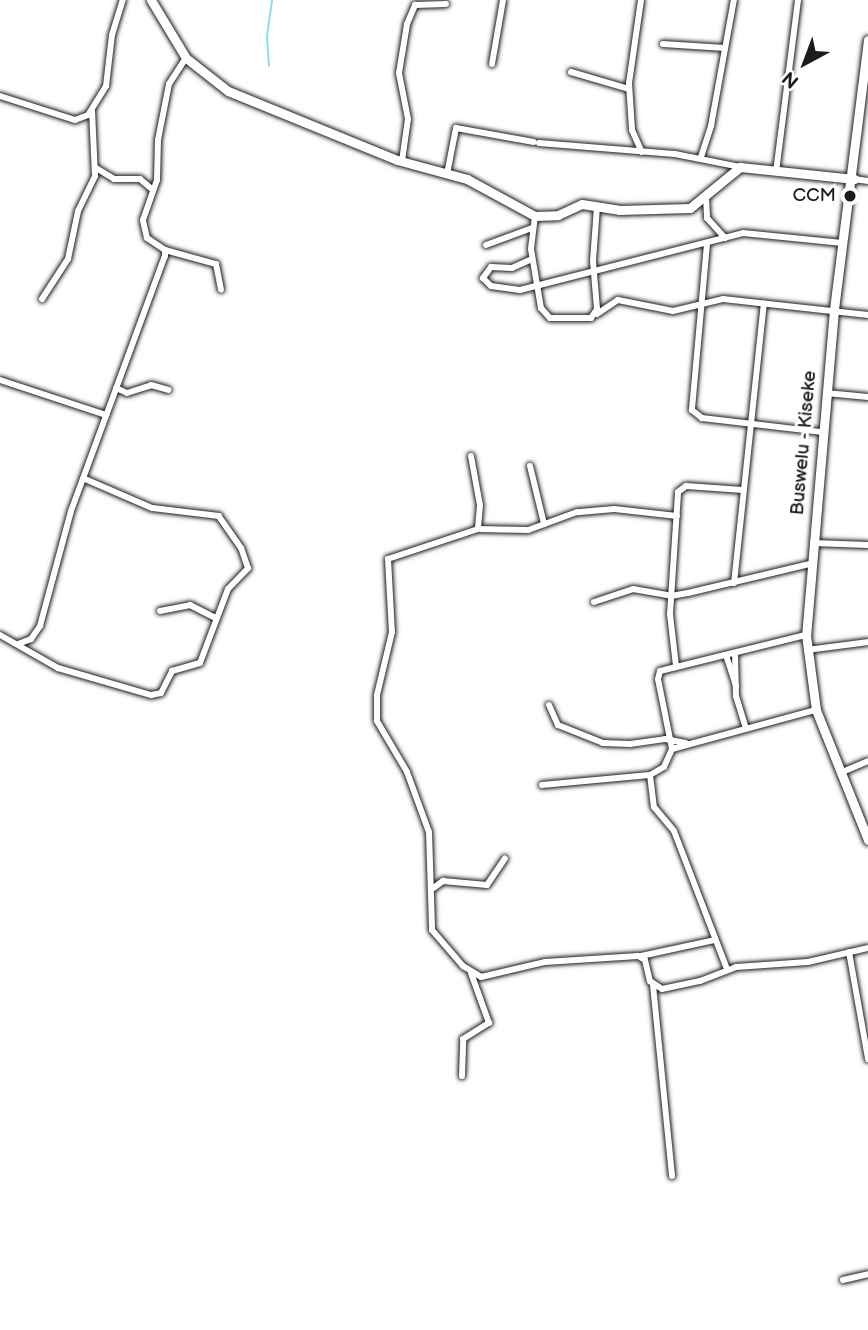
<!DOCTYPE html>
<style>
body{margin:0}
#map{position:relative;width:868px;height:1330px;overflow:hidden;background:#fff;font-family:"Balsamiq Sans",sans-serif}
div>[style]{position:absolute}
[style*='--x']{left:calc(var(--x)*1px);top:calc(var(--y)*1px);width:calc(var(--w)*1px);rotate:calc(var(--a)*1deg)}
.stream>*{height:2px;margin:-1px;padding:0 1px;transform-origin:1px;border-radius:1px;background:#90dfec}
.roads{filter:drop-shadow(0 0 2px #1c1c1c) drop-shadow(0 0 2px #1c1c1c)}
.street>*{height:6px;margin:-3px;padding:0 3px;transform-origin:3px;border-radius:3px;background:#fff}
.secondary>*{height:9px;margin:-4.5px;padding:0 4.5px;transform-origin:4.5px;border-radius:4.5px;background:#fff}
.dots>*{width:19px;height:19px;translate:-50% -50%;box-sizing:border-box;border:4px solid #fff;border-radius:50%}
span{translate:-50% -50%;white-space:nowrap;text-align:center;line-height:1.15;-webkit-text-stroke:6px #fff;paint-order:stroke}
.poi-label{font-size:19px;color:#1c1c1c}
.right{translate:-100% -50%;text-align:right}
.street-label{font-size:19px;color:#1c1c1c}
.north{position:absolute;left:770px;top:28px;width:70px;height:70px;-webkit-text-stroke:5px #fff;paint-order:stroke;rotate:221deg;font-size:19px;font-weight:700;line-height:28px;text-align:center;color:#1c1c1c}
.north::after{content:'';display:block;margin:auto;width:24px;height:32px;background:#1c1c1c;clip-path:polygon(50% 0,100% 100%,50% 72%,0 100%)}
</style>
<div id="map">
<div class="stream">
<i style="--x:269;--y:66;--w:30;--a:-94"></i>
<i style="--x:267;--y:36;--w:36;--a:-82"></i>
</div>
<div class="roads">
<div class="street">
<i style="--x:641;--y:0;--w:84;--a:98.2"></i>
<i style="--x:629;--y:83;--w:47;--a:86.3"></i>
<i style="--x:632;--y:130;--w:24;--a:66"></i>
<i style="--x:663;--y:44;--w:62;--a:3.7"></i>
<i style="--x:492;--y:64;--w:65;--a:-80.2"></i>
<i style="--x:571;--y:72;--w:60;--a:16.3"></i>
<i style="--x:0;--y:96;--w:79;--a:17.7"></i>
<i style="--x:75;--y:120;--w:14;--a:-21"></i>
<i style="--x:88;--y:115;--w:34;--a:-58"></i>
<i style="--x:106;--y:86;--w:51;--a:-83.3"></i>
<i style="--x:112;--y:35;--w:37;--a:-73"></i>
<i style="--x:539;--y:143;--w:136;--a:4.6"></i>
<i style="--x:675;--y:154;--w:66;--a:11.3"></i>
<i style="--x:701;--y:157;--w:33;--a:-72"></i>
<i style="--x:711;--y:126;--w:128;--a:-79.7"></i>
<i style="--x:402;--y:161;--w:42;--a:-81.9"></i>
<i style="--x:408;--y:119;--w:47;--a:-101.1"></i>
<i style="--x:399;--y:73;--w:50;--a:-80.7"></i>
<i style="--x:407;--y:24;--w:21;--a:-67"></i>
<i style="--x:415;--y:5;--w:31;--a:-2"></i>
<i style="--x:96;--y:168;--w:21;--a:31"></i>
<i style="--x:114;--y:179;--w:26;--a:0"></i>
<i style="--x:140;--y:179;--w:17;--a:40"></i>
<i style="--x:776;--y:172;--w:173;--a:-82.7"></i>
<i style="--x:447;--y:174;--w:47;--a:-78.9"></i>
<i style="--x:456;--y:128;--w:79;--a:10.2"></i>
<i style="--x:854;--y:179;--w:14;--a:8"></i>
<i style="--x:706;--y:197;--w:21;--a:87"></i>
<i style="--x:707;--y:218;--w:27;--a:48"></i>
<i style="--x:535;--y:216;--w:33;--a:97"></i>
<i style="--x:531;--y:249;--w:60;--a:80.4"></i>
<i style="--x:541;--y:308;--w:13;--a:48"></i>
<i style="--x:550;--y:318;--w:41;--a:0"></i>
<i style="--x:591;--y:318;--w:11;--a:-56"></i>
<i style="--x:597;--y:309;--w:48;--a:-94.8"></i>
<i style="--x:593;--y:261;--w:55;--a:-85.8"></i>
<i style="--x:707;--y:244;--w:167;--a:95.2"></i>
<i style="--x:692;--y:410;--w:13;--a:39"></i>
<i style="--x:702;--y:418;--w:121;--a:6.7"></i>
<i style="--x:486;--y:245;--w:49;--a:-20.3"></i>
<i style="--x:165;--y:250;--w:53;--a:15.4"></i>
<i style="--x:216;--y:264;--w:26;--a:79"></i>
<i style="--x:532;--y:259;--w:22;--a:156"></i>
<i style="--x:512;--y:268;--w:21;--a:-177"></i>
<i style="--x:491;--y:267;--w:14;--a:126"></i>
<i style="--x:483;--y:278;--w:11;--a:45"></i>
<i style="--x:491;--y:286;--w:29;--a:8"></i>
<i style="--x:520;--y:290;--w:230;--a:-14.3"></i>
<i style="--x:743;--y:233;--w:100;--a:5.7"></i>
<i style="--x:42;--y:299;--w:48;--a:-57"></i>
<i style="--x:68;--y:259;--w:49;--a:-78.2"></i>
<i style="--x:78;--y:211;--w:39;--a:-64"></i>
<i style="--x:95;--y:176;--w:65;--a:-92.6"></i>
<i style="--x:597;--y:314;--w:25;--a:-34"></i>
<i style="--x:618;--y:300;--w:56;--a:11.3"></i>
<i style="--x:673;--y:311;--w:51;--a:-13.5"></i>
<i style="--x:723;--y:299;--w:146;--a:6.3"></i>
<i style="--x:0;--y:380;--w:112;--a:18.3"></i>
<i style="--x:116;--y:388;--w:12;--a:24"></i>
<i style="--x:127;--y:393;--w:25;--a:-18"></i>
<i style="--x:151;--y:385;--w:18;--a:16"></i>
<i style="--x:826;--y:393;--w:42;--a:5.4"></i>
<i style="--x:471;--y:456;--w:50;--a:79.6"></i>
<i style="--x:480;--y:505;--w:24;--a:95"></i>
<i style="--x:530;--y:466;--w:60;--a:76.4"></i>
<i style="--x:677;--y:516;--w:63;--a:-173.7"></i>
<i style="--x:614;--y:509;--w:37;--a:175"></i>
<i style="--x:577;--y:512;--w:52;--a:159.8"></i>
<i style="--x:528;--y:530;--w:50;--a:-178.9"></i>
<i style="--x:478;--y:529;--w:95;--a:161.6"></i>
<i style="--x:388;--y:559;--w:73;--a:86.9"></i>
<i style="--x:392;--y:632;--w:65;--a:103.4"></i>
<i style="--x:377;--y:695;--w:26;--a:90"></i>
<i style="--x:377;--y:721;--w:59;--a:59.5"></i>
<i style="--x:407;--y:772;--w:64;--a:69.9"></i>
<i style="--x:429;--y:832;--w:98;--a:88.2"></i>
<i style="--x:432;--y:930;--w:48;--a:49.3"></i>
<i style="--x:463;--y:966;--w:21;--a:31"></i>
<i style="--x:481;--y:977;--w:66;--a:-13.2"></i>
<i style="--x:545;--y:962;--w:93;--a:-3.7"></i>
<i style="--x:638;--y:956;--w:8;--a:30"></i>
<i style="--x:645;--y:960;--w:22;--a:77"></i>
<i style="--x:650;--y:981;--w:14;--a:34"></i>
<i style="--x:662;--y:989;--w:39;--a:-12"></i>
<i style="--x:700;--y:981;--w:39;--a:-21"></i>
<i style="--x:736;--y:967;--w:72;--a:-4"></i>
<i style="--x:808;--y:962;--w:62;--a:-13.1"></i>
<i style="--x:813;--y:543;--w:55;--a:2.1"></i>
<i style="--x:734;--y:583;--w:281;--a:-83.9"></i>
<i style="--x:594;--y:602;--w:41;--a:-18.4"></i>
<i style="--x:633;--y:589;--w:39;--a:10"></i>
<i style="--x:671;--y:596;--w:17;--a:-10"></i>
<i style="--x:688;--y:593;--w:125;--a:-13.4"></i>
<i style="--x:160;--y:611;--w:31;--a:-11"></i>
<i style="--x:190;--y:605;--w:27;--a:27"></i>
<i style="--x:0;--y:635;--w:67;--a:29.6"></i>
<i style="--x:58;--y:668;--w:97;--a:16.2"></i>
<i style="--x:151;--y:695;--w:10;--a:-11"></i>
<i style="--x:161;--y:693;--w:25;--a:-63"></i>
<i style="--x:172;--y:671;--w:29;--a:-16"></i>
<i style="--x:200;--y:663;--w:79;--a:-69.3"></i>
<i style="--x:228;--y:589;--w:29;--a:-46"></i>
<i style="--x:248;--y:568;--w:21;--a:-109"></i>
<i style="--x:241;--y:548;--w:39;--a:-125"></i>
<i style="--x:219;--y:516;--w:67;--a:-173.2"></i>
<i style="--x:152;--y:508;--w:73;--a:-156.6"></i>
<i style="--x:18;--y:644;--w:14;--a:-21"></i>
<i style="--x:31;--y:639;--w:16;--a:-55"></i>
<i style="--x:40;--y:626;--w:119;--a:-74.9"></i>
<i style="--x:71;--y:511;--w:272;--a:-69.8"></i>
<i style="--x:165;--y:256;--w:6;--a:-90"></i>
<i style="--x:165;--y:250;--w:22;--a:-146"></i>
<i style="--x:147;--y:238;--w:18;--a:-103"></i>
<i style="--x:143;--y:220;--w:42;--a:-70.7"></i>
<i style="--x:157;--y:180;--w:40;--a:-88.6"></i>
<i style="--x:158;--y:140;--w:57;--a:-78.9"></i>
<i style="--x:169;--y:84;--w:31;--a:-57"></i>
<i style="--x:807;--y:650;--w:62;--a:-7.5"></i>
<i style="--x:735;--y:653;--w:43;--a:88.7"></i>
<i style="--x:736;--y:696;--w:31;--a:73"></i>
<i style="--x:726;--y:655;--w:33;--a:72"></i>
<i style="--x:676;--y:666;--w:52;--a:-96.6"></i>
<i style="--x:670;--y:614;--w:122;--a:-86.2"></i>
<i style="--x:678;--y:492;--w:10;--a:-37"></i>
<i style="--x:686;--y:486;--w:57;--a:4"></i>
<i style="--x:549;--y:705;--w:22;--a:66"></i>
<i style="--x:558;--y:725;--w:48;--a:21.8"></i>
<i style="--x:603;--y:743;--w:27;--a:2"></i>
<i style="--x:630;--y:744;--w:35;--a:-8"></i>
<i style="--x:665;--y:739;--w:21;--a:11"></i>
<i style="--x:672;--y:749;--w:149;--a:-15.2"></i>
<i style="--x:840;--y:773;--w:30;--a:-23"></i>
<i style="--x:650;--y:775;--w:32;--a:83"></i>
<i style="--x:654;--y:807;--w:31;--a:50"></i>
<i style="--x:674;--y:831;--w:148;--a:69"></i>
<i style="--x:542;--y:785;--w:108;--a:-5.3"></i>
<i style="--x:650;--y:775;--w:16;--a:-30"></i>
<i style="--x:664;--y:767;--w:20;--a:-66"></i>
<i style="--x:672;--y:749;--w:71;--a:-101.3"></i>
<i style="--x:658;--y:679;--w:8;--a:-76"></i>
<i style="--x:660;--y:671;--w:150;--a:-13.9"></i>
<i style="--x:432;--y:889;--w:14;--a:-36"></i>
<i style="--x:443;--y:881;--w:44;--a:5.2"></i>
<i style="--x:487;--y:885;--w:32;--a:-56"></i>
<i style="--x:849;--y:952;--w:109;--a:79.9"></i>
<i style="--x:641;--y:956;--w:76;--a:-12.2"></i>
<i style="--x:653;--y:985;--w:192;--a:84.3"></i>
<i style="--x:462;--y:1076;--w:37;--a:-88"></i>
<i style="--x:463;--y:1039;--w:31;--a:-32"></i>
<i style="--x:489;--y:1023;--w:53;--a:-109.8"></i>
<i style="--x:843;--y:1280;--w:26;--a:-13"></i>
</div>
<div class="secondary">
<i style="--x:151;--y:0;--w:68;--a:58.9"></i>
<i style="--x:186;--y:58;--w:53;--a:38.2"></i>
<i style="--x:228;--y:91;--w:183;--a:22.2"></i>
<i style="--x:397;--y:160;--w:73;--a:15.2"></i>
<i style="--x:467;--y:179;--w:77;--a:28.6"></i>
<i style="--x:535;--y:216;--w:23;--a:-2"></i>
<i style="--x:558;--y:215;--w:26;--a:-25"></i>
<i style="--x:582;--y:204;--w:37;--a:9"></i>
<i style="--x:619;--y:210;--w:71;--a:-1.6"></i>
<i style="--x:690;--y:208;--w:65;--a:-39.4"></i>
<i style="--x:740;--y:167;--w:115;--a:6"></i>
<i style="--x:868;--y:40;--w:272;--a:97.2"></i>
<i style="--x:834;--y:310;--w:326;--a:94.9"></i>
<i style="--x:806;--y:635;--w:76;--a:82.4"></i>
<i style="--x:816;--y:710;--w:140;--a:68.2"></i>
</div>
</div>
<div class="dots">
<i style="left:850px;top:196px;background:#1c1c1c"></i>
</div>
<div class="poi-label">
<span class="right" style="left:836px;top:196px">CCM</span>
</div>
<div class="street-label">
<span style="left:804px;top:443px;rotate:-85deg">Buswelu - Kiseke</span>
</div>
<div class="north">N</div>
</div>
